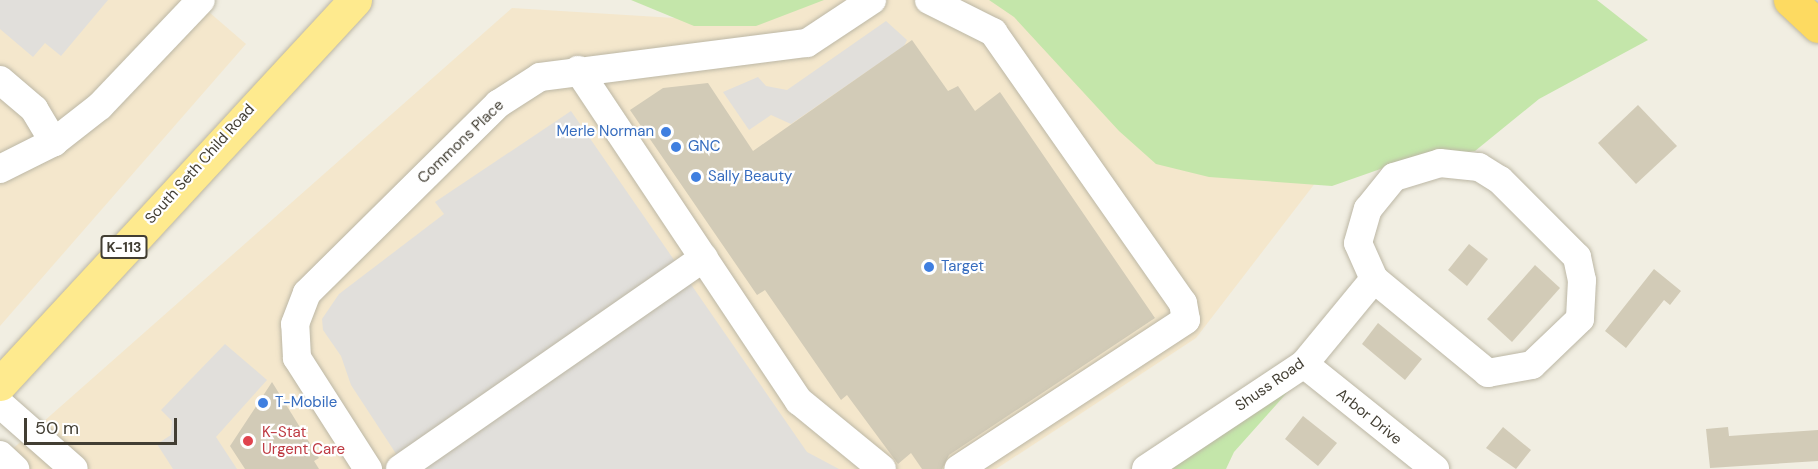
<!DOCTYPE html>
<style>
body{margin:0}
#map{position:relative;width:1818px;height:469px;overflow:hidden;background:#f1eee2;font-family:"DM Sans",sans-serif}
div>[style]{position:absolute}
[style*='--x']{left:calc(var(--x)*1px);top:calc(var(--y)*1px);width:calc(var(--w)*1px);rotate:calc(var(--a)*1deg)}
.commercial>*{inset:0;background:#f4e7cc}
.green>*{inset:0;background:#c4e6aa}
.parking>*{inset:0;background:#e1dfdb}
.building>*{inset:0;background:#d2cbb7}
.roads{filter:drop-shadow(0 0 2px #bcb7a5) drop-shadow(0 0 2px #bcb7a5)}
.minor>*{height:28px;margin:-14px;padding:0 14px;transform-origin:14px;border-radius:14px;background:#fff}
.major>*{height:33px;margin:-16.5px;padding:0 16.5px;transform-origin:16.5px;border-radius:16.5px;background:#feea8e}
.highway>*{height:33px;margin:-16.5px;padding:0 16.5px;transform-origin:16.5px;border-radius:16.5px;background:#fdda61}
.dots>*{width:16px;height:16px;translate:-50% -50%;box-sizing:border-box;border:3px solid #fff;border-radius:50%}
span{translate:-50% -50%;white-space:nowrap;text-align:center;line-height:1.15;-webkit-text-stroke:4.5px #fff;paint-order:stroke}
.shield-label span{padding:2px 4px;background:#fff;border:2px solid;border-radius:4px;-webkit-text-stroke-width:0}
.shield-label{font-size:14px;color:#423e33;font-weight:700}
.shop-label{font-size:15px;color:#366cbe}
.right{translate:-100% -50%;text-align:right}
.left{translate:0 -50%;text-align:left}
.street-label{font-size:15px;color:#423e33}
.health-label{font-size:15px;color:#be3a42}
.scale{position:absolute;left:24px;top:418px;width:153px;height:27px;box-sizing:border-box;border:3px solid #423e33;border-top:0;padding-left:8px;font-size:18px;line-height:21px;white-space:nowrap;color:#423e33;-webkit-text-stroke:4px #fff;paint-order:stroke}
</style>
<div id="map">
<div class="commercial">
<i style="clip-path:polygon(0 0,195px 0,246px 44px,0 326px)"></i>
<i style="clip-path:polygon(777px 0,1456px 0,1196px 338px,996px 469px,0 469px,0 460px,512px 8px,740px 22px)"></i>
</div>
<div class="green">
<i style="clip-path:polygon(631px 0,824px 0,756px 26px,694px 26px)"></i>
<i style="clip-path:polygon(989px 0,1597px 0,1648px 40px,1539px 99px,1475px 151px,1409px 159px,1332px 186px,1209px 177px,1156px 164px,1119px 131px,1014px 17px)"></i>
<i style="clip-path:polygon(1292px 387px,1234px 452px,1226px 469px,1165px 469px)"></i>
</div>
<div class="parking">
<i style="clip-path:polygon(0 0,108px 0,61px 56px,45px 43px,33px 57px,0 29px)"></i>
<i style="clip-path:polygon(886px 21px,907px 40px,904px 46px,791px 124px,771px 115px,749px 130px,723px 92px,758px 77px,766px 86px,787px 90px)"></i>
<i style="clip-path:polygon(571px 111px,807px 452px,839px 469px,406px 469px,351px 385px,341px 356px,323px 330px,322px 319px,339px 294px,444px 214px,435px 202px)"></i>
<i style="clip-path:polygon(225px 344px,267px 380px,216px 437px,237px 469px,173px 469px,157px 444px,171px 435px,172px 421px,161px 410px)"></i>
</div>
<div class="building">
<i style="clip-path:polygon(912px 40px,948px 91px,958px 86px,975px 111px,1000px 92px,1155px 318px,949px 455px,942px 469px,922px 469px,911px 453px,898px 464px,847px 395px,841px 400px,765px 290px,757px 295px,630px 110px,663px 88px,708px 83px,753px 151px)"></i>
<i style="clip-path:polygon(1638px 105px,1677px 146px,1636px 184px,1598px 143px)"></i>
<i style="clip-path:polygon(1469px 244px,1488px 259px,1467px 286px,1448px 270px)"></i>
<i style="clip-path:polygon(1535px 265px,1560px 288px,1512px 342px,1487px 319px)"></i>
<i style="clip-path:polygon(1654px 269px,1681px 291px,1670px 305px,1664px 300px,1626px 348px,1605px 331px)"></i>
<i style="clip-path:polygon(1378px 323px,1422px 359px,1405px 380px,1362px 344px)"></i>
<i style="clip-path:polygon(272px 382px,319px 458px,314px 461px,319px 469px,245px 469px,230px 446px)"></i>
<i style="clip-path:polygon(1303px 416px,1337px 443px,1318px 466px,1285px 439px)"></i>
<i style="clip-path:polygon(1503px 427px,1531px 450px,1516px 469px,1486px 448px)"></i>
<i style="clip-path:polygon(1728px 427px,1729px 436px,1818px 430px,1818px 461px,1710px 468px,1706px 429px)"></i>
</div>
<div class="roads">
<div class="minor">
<i style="--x:929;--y:0;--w:72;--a:26.6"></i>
<i style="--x:993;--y:32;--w:331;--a:55"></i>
<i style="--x:1183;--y:303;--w:17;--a:80"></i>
<i style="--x:1186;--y:320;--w:272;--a:146.8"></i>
<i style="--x:578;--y:70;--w:398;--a:56.3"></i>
<i style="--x:799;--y:401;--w:107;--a:39.3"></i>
<i style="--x:0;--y:80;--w:45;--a:40.5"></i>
<i style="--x:34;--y:109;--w:39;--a:59"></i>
<i style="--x:1440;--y:163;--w:39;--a:6"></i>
<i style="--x:1479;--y:167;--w:25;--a:32"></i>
<i style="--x:1500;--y:180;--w:109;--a:45"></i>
<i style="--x:1577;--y:257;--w:24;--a:78"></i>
<i style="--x:1582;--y:280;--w:39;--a:93"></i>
<i style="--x:1580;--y:319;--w:66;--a:136.2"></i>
<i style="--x:1532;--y:365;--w:45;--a:169.7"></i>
<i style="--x:1488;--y:373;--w:148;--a:-140.5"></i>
<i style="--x:1374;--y:279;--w:39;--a:-114"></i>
<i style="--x:1358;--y:243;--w:35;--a:-74"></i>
<i style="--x:1368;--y:209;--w:41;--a:-50.9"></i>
<i style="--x:1394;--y:177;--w:48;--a:-16.9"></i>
<i style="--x:0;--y:169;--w:60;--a:-26.6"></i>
<i style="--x:54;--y:142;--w:58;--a:-38"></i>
<i style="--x:100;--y:106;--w:146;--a:-46.4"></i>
<i style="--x:1304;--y:364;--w:168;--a:38.7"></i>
<i style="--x:0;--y:404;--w:98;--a:41.3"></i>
<i style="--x:0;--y:455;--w:21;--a:43"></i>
<i style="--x:368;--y:469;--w:132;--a:-122.6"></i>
<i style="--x:297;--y:358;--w:34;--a:-93"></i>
<i style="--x:295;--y:324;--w:33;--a:-69"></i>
<i style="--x:307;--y:293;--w:269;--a:-44.7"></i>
<i style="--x:498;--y:104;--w:50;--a:-32.7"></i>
<i style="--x:540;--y:77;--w:269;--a:-7.3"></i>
<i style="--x:807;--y:43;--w:78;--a:-33.5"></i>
<i style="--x:400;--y:469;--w:370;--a:-34.8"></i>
<i style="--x:1146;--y:469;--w:190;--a:-33.6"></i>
<i style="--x:1304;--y:364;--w:110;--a:-50.5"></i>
</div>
<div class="major">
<i style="--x:0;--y:384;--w:523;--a:-47.25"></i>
</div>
<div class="highway">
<i style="--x:1790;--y:0;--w:38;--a:43"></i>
</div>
</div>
<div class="dots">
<i style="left:666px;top:132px;background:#3f7fe0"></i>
<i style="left:676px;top:147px;background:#3f7fe0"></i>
<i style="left:696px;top:177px;background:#3f7fe0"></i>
<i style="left:929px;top:267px;background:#3f7fe0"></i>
<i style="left:263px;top:403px;background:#3f7fe0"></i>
<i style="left:248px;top:441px;background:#e0444e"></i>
</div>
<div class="shield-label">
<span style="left:124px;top:247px">K-113</span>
</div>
<div class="shop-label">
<span class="right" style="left:654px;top:132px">Merle Norman</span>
<span class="left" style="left:688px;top:147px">GNC</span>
<span class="left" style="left:708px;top:177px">Sally Beauty</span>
<span class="left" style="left:941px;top:267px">Target</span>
<span class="left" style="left:275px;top:403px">T-Mobile</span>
</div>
<div class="street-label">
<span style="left:461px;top:142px;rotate:-44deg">Commons Place</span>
<span style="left:200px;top:164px;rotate:-48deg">South Seth Child Road</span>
<span style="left:1270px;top:385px;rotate:-35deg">Shuss Road</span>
<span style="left:1369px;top:417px;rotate:39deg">Arbor Drive</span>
</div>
<div class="health-label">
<span class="left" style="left:262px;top:441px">K-Stat<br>Urgent Care</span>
</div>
<div class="scale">50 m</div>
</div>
